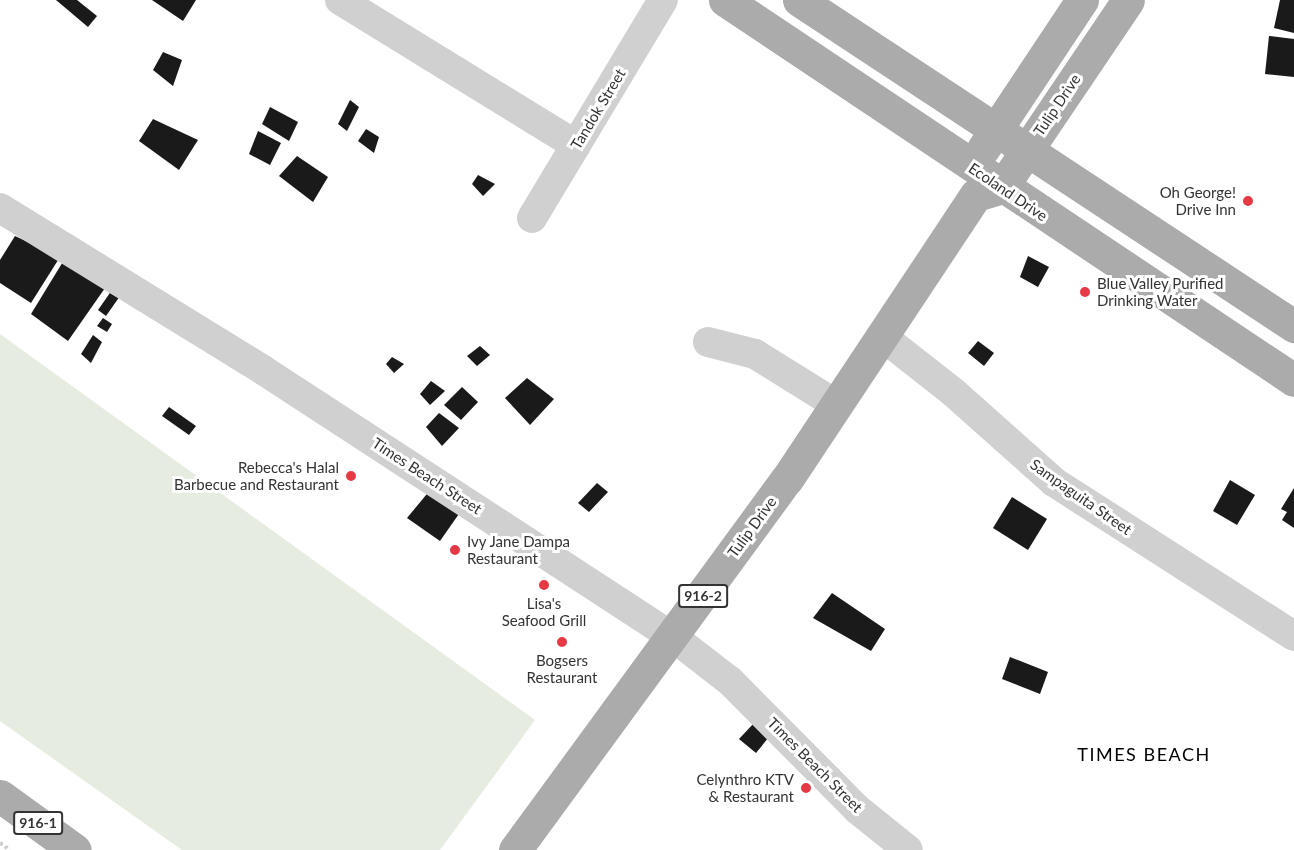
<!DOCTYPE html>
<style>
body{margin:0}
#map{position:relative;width:1294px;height:850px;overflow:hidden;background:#fff;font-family:Lato,sans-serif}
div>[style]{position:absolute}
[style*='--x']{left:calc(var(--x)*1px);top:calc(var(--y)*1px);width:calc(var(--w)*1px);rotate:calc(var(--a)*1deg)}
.green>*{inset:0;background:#e6ecdf}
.building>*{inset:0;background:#1a1a1a}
.path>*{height:4px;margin-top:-2px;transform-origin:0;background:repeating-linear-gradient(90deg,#cdcdcd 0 3px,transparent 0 6px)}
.minor>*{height:30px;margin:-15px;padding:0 15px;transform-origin:15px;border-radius:15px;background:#d0d0d0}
.major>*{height:33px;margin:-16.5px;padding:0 16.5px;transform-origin:16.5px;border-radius:16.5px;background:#ababab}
.dots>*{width:16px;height:16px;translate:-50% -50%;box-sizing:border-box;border:3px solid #fff;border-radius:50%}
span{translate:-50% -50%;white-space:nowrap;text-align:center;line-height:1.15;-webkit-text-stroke:6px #fff;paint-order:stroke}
.shield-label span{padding:2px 4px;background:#fff;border:2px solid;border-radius:4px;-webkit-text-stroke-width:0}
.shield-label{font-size:14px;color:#333;font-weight:700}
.street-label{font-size:15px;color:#333}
.poi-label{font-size:15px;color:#333}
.right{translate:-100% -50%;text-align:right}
.left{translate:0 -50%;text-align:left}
.quarter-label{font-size:18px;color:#000;letter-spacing:1.5px}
</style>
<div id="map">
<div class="green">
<i style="clip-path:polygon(0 334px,535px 720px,440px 850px,182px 850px,0 721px)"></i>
</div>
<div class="building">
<i style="clip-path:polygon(56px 0,77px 0,97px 16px,88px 27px)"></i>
<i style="clip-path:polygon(152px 0,196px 0,183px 21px)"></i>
<i style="clip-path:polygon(1280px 0,1294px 0,1294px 33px,1274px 28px)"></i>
<i style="clip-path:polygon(1269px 36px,1294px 39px,1294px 77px,1265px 74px)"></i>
<i style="clip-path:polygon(163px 52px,182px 60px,173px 86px,153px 70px)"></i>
<i style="clip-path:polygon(350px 100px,359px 107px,347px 131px,338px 124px)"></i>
<i style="clip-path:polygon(270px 107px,298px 122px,289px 141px,262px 124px)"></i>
<i style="clip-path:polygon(153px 119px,198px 140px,179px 170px,139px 141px)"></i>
<i style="clip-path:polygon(366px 129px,379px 137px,374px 153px,358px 141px)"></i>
<i style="clip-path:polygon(258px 131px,281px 143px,270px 165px,249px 154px)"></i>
<i style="clip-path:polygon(297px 156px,328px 177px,313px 202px,279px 176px)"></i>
<i style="clip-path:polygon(478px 175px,495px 184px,483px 196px,472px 184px)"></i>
<i style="clip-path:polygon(15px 236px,60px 257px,31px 303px,0 283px,0 260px)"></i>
<i style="clip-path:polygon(1028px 256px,1049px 267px,1038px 287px,1020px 277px)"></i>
<i style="clip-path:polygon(64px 260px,105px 288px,68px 341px,31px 314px)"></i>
<i style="clip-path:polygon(112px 290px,120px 296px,106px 316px,98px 310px)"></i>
<i style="clip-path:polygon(103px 318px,112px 324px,107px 332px,97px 326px)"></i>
<i style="clip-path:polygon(93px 335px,102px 342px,91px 363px,81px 354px)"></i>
<i style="clip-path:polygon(978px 341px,994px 353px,984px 366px,968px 353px)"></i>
<i style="clip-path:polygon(480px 346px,490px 355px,477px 366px,467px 356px)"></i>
<i style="clip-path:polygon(392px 357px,404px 364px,394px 373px,386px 364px)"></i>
<i style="clip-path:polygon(527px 378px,554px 399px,530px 425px,505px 398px)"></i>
<i style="clip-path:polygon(431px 381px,445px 391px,430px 405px,420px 394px)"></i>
<i style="clip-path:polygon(462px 387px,478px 402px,461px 420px,444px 405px)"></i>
<i style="clip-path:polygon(169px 407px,196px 426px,189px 435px,162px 416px)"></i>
<i style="clip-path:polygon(439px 413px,459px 428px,442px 446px,426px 427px)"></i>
<i style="clip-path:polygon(1230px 480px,1255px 495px,1237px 525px,1213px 511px)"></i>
<i style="clip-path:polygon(597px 483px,608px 492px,589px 512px,578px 503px)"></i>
<i style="clip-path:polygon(1294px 488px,1294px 528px,1282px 520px,1287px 512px,1281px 509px)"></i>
<i style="clip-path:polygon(431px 489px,461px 511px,440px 541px,407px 518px)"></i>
<i style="clip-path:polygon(1012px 497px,1047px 519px,1028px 550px,993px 528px)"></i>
<i style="clip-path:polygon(832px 593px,885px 629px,871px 651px,813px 618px)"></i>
<i style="clip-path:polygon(1010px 657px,1048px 672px,1040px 694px,1002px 679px)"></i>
<i style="clip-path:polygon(754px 723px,769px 737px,756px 753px,739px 739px)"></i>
</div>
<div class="path">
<i style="--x:0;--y:843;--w:12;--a:35"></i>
</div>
<div class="minor">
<i style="--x:340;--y:0;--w:277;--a:31.6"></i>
<i style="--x:0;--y:208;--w:309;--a:31.6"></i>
<i style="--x:263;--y:370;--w:489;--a:33.1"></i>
<i style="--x:673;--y:637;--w:72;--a:37.7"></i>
<i style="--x:730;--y:681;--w:180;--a:45.2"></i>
<i style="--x:857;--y:809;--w:65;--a:38.8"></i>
<i style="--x:532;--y:218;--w:254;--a:-59"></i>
<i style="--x:883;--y:337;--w:89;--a:38.2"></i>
<i style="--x:953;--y:392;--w:135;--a:41.7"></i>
<i style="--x:1054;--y:482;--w:285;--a:32.7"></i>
<i style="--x:708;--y:342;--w:49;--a:14.3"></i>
<i style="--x:755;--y:354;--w:97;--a:31.9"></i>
</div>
<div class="major">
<i style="--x:725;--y:0;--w:684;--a:33.74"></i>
<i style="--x:799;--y:0;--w:593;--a:33.37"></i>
<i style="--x:983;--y:149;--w:179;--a:-56.4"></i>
<i style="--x:0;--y:796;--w:92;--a:35.8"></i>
<i style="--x:515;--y:850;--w:460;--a:-53.8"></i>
<i style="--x:787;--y:479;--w:341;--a:-56.4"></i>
<i style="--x:976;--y:195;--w:27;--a:-17"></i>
<i style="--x:1002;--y:187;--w:225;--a:-56"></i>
</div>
<div class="dots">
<i style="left:1248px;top:201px;background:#e63946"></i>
<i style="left:1085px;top:292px;background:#e63946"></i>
<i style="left:351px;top:476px;background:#e63946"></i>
<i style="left:455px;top:550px;background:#e63946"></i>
<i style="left:544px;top:585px;background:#e63946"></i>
<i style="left:562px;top:642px;background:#e63946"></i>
<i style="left:806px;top:788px;background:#e63946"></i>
</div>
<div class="shield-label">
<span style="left:703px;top:596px">916-2</span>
<span style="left:38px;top:823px">916-1</span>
</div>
<div class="street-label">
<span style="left:1057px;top:105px;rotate:-56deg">Tulip Drive</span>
<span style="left:598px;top:109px;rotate:-59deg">Tandok Street</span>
<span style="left:1008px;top:192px;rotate:34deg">Ecoland Drive</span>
<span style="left:427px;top:476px;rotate:33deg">Times Beach Street</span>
<span style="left:1081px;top:497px;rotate:35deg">Sampaguita Street</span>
<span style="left:752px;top:527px;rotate:-54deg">Tulip Drive</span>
<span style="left:815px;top:765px;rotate:45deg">Times Beach Street</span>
</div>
<div class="poi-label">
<span class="right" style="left:1236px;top:201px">Oh George!<br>Drive Inn</span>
<span class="left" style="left:1097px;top:292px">Blue Valley Purified<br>Drinking Water</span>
<span class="right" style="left:339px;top:476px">Rebecca's Halal<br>Barbecue and Restaurant</span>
<span class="left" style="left:467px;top:550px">Ivy Jane Dampa<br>Restaurant</span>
<span style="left:544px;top:612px">Lisa's<br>Seafood Grill</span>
<span style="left:562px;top:669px">Bogsers<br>Restaurant</span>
<span class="right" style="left:794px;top:788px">Celynthro KTV<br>&amp; Restaurant</span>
</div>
<div class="quarter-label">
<span style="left:1144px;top:754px">TIMES BEACH</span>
</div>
</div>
